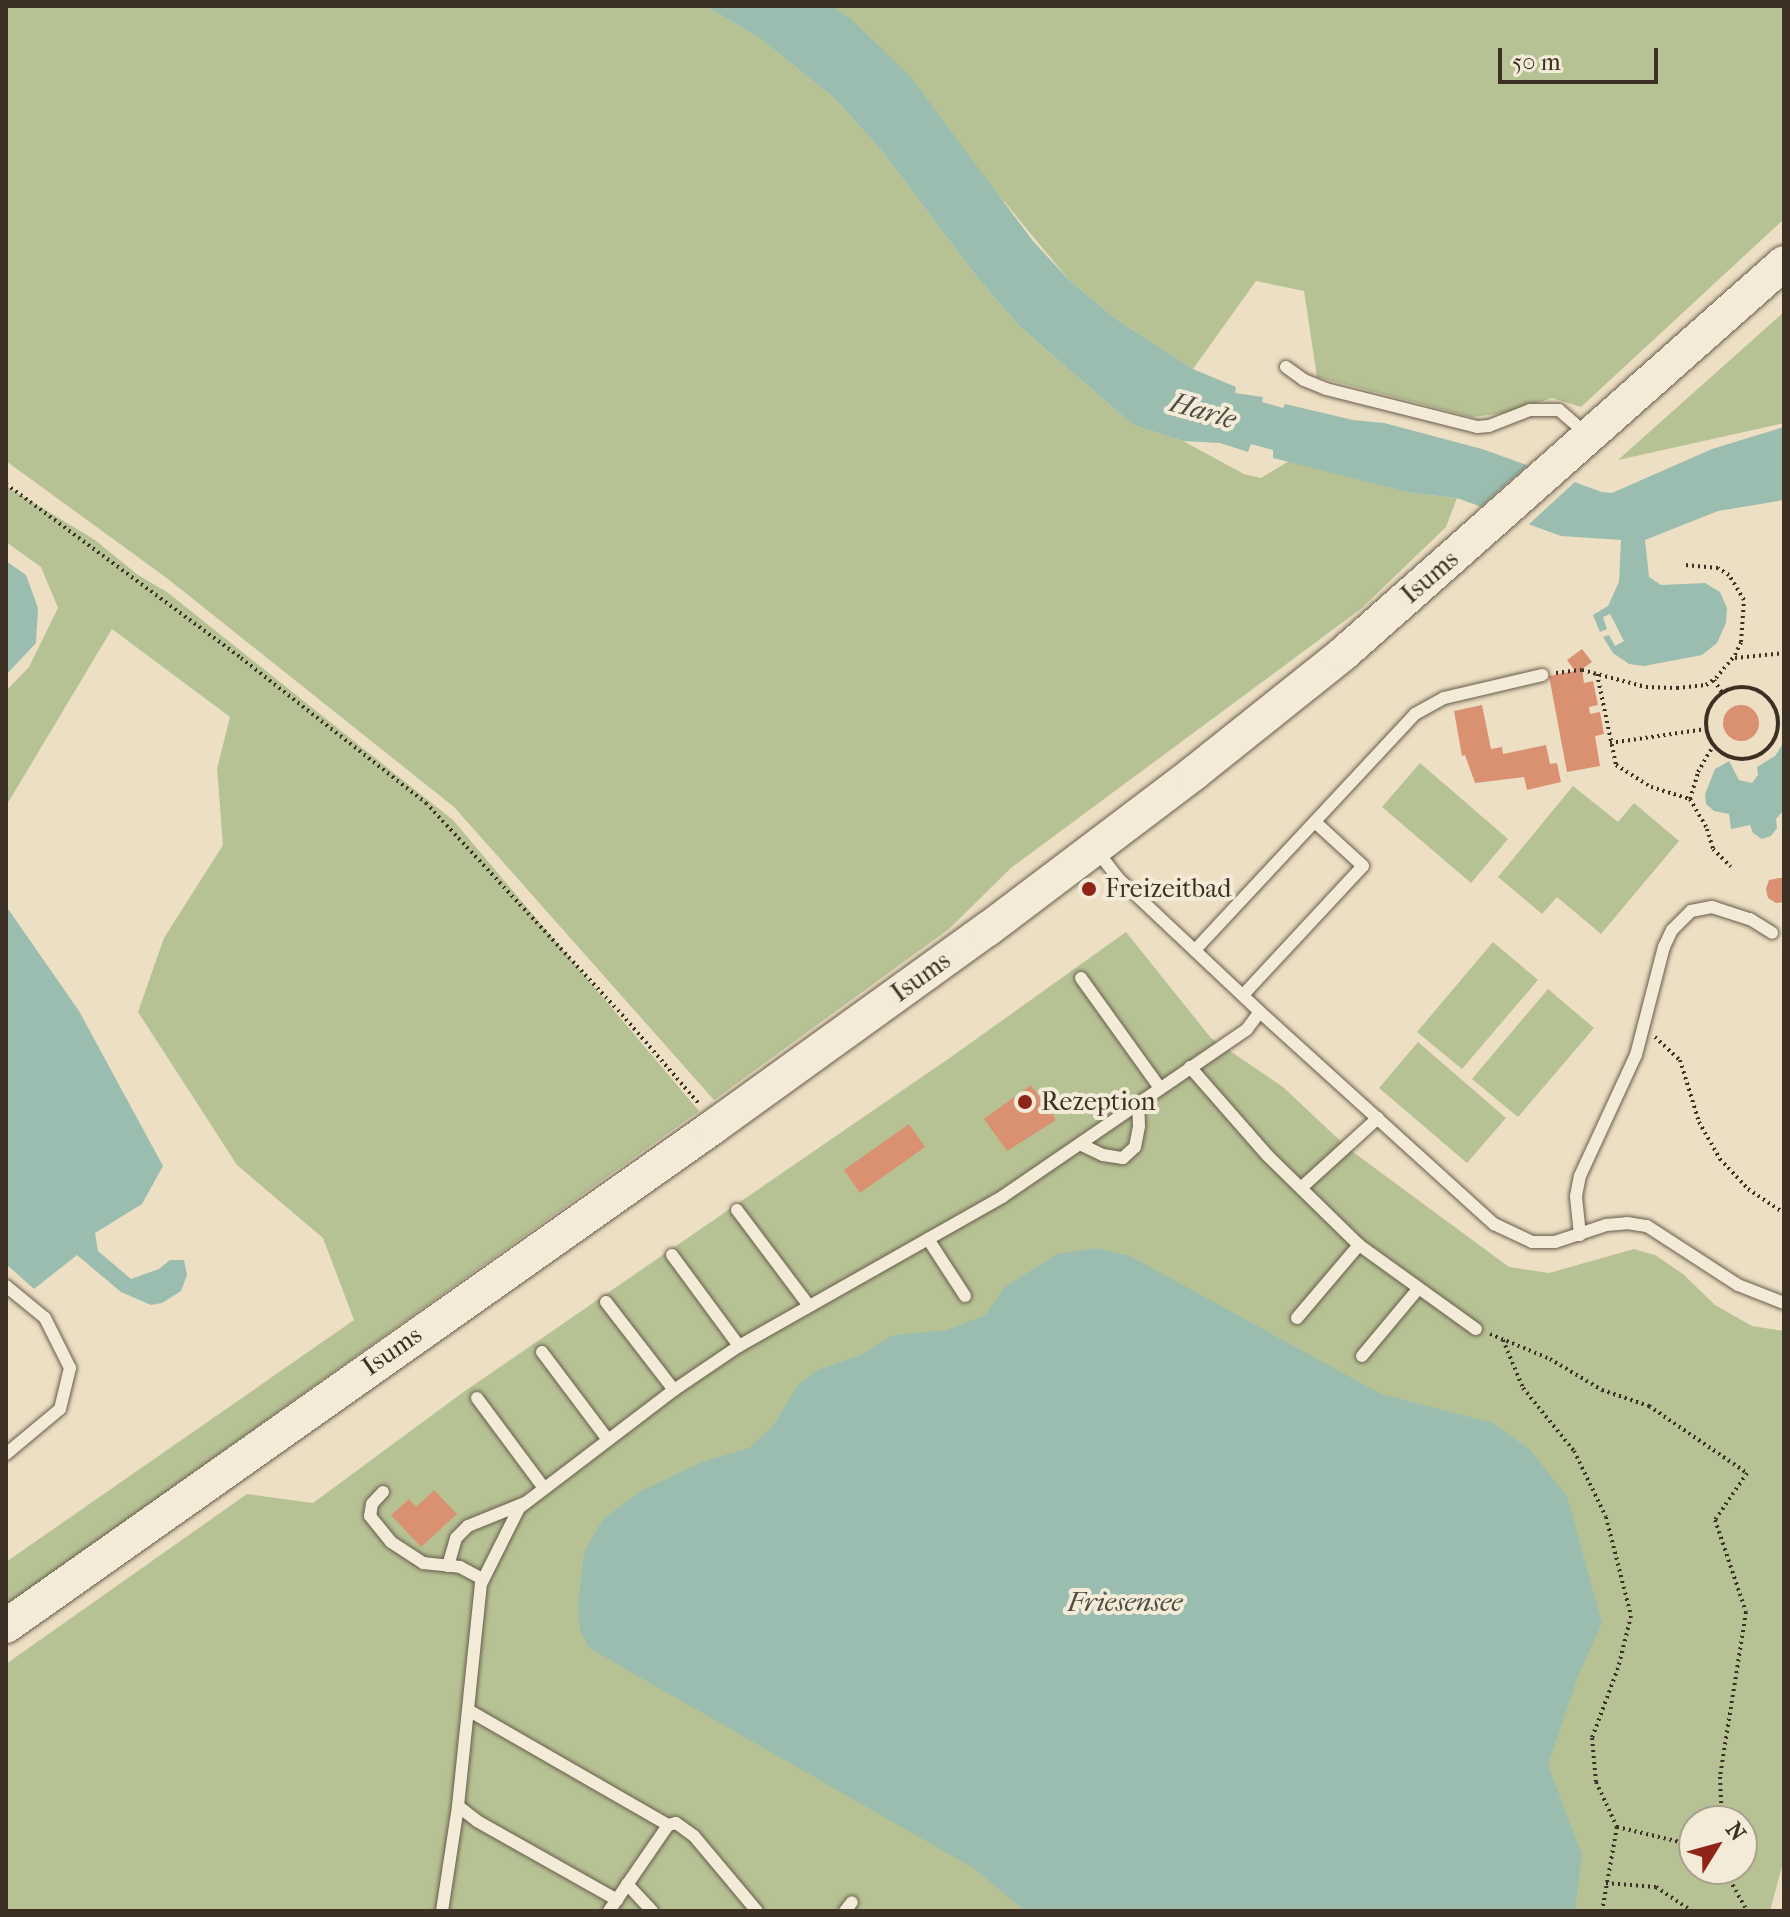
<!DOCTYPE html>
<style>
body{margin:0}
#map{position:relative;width:1790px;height:1917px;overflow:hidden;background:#eddfc3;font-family:"IM FELL French Canon",serif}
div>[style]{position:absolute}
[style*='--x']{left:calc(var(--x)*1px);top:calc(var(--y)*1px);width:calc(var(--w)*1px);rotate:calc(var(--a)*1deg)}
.green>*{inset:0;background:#b7c294}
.water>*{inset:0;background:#9abdaf}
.pier>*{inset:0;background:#eddfc3}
.building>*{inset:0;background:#d99172}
.round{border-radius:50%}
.path>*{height:4px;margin-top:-2px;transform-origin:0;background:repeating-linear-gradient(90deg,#3c3025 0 2px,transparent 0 6px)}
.path>.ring{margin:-2px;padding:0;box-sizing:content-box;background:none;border:4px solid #3c3025;border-radius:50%}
.roads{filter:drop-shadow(0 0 2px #685c4c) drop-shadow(0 0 2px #685c4c)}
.service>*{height:12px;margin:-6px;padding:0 6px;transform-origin:6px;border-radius:6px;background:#f3ead8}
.secondary>*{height:34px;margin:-17px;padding:0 17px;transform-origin:17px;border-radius:17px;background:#f3ead8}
.dots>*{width:22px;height:22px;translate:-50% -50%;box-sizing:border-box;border:4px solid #f3ead8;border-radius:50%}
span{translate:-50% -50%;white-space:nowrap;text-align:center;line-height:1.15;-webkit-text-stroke:8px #f3ead8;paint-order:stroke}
.street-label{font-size:26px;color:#3c3025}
.poi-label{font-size:26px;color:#3c3025}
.left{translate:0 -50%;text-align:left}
.water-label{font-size:28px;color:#4f4c41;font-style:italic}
.frame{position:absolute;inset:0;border:8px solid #3c3025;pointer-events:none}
.north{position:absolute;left:1678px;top:1805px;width:80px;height:80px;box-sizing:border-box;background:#f3ead8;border:2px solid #aaa090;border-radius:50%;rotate:53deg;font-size:22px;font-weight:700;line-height:32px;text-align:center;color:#3c3025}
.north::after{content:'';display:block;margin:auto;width:28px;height:36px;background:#8f2418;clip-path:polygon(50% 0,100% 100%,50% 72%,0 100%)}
.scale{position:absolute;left:1498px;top:48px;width:160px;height:36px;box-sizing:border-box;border:4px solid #3c3025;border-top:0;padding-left:10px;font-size:24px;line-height:28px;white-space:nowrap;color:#3c3025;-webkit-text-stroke:6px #f3ead8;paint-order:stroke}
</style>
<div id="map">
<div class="green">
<i style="clip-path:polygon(6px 6px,706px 6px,762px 40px,835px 99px,882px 151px,976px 276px,1019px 326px,1133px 425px,1183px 441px,1244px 474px,1261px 478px,1289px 461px,1411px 493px,1457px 498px,1446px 527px,1362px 608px,1011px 868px,949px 929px,714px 1100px,454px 807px,168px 579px,6px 461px)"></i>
<i style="clip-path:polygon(832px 6px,1784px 6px,1784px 219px,1581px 407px,1552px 398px,1506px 413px,1472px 417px,1317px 377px,1304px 291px,1256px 281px,1193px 369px,1116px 319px,1069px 280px,983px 176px)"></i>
<i style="clip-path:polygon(1784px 312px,1784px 423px,1618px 460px)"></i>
<i style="clip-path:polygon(6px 486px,95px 540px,138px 575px,167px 592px,453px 820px,699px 1111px,6px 1606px,6px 1562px,354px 1320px,323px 1238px,237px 1165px,138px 1012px,164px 938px,223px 845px,217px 769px,230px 717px,112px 629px,6px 806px,6px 691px,29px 667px,58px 608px,41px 567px,6px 542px)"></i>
<i style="clip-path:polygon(1420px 763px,1508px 839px,1471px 883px,1382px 807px)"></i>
<i style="clip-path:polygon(1573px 786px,1618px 822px,1634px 803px,1679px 841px,1601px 934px,1557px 897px,1542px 914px,1498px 877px)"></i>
<i style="clip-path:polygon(evenodd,1126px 932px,1211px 1038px,1283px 1087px,1349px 1149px,1509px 1267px,1549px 1273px,1634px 1249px,1655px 1255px,1683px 1274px,1715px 1305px,1752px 1326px,1784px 1331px,1784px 1859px,1770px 1911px,6px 1911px,6px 1664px,247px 1494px,313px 1503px,462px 1393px,951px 1057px,1126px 932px,1694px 1821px,1742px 1821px,1742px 1869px,1694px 1869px,1694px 1821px)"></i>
<i style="clip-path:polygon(1493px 942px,1538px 980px,1462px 1069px,1417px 1032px)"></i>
<i style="clip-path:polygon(1548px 989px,1594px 1028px,1518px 1117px,1472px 1079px)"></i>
<i style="clip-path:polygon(1418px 1042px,1506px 1118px,1467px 1163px,1379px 1088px)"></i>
</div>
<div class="water">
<i style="clip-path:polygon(706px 6px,832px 6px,850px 18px,910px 76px,1033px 241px,1069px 280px,1116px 319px,1193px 369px,1236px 387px,1235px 393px,1263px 397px,1262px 402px,1283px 408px,1285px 404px,1353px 420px,1384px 423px,1482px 449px,1602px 492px,1612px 493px,1712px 449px,1784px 427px,1784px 500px,1718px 511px,1645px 540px,1649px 577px,1661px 585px,1705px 583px,1720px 592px,1727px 608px,1726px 623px,1717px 643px,1702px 655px,1644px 666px,1629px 664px,1613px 653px,1603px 637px,1609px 635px,1615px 646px,1624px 641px,1610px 614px,1603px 617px,1607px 629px,1600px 632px,1593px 615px,1608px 606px,1619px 582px,1621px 540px,1561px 536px,1457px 498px,1411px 493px,1273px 458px,1273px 450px,1251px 444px,1248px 452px,1220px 443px,1183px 441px,1133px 425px,1019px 326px,976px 276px,882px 151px,835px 99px,762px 40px)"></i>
<i style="clip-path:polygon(6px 561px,26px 575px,38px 608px,36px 643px,6px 675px)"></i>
<i style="clip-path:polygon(1784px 742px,1784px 810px,1776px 819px,1777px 828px,1771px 836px,1762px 839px,1753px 833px,1750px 825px,1731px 829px,1729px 814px,1714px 811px,1706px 804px,1705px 794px,1715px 769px,1729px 761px,1739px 780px,1752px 783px,1758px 775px,1757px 767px,1775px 756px)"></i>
<i style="clip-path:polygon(6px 906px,79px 1011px,163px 1166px,142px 1204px,95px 1233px,98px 1251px,131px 1279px,159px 1269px,170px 1260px,184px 1260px,187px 1275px,181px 1291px,162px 1303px,151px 1305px,121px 1292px,77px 1255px,34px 1289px,6px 1264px)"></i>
<i style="clip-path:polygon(1097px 1248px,1130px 1256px,1381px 1394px,1493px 1423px,1530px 1450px,1567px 1496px,1602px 1623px,1578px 1676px,1548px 1765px,1582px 1855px,1575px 1911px,1025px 1911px,973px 1868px,589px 1648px,580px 1630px,578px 1605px,584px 1552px,603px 1519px,641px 1491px,702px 1462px,749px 1448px,773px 1426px,798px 1385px,817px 1370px,861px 1355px,893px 1335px,947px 1330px,985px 1315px,1006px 1286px,1057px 1254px)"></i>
</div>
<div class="pier">
<i style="clip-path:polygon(1531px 462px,1577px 480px,1526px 527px,1477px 510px)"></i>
</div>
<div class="building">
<i style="clip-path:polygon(1582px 649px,1592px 662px,1582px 669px,1584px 683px,1593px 681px,1598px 705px,1589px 707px,1590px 714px,1600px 712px,1604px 734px,1595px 736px,1600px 766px,1567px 772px,1549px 676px,1575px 671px,1567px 660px)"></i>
<i class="round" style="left:1723px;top:705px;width:36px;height:36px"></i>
<i style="clip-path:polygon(1482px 705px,1491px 749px,1502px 747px,1503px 754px,1546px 745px,1550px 764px,1557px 763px,1561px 782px,1527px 790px,1524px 777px,1475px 783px,1465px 755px,1462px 756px,1454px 711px)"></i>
<i style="clip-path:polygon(1779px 878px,1784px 878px,1784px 902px,1776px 903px,1768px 898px,1766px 889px,1769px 880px)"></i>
<i style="clip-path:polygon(1031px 1085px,1056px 1120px,1007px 1151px,984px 1119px)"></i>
<i style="clip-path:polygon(909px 1124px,925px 1147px,860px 1193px,844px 1170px)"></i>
<i style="clip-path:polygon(434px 1490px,457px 1514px,421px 1547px,391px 1515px,409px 1499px,416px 1507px)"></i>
</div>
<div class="path">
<i style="--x:6;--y:484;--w:292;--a:36.5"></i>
<i style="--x:241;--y:658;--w:235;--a:38.1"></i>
<i style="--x:426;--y:803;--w:282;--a:47.2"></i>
<i style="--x:618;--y:1010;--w:124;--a:49.2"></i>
<i style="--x:1735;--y:658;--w:49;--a:-5.8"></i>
<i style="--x:1556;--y:673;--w:26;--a:-7"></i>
<i style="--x:1582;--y:670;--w:66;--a:14.9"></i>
<i style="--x:1646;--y:687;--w:31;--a:2"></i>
<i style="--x:1677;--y:688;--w:29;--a:-6"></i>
<i style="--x:1706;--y:685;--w:12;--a:-35"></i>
<i style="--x:1716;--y:678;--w:30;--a:-50"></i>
<i style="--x:1735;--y:655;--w:14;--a:-65"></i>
<i style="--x:1741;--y:642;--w:42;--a:-85.9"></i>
<i style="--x:1744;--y:600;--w:29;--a:-121"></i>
<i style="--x:1729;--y:575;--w:13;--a:-148"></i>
<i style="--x:1718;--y:568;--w:36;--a:-175"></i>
<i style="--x:1597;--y:674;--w:93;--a:78.2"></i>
<i style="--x:1616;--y:765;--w:41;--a:32.2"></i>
<i style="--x:1651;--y:787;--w:41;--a:17.1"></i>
<i style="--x:1690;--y:799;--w:34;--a:60"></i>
<i style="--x:1707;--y:829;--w:21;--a:73"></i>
<i style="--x:1713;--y:849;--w:25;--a:45"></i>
<i style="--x:1714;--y:680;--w:15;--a:58"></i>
<i class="ring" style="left:1706px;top:687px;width:68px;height:68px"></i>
<i style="--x:1610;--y:743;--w:97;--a:-8.3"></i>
<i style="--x:1690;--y:799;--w:28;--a:-73"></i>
<i style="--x:1698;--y:772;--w:32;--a:-60"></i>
<i style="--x:1655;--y:1037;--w:34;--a:43"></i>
<i style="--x:1680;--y:1060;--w:65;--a:73"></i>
<i style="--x:1699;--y:1122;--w:43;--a:60.4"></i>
<i style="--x:1720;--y:1159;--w:41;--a:47"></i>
<i style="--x:1748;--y:1189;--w:43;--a:33.7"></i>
<i style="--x:1490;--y:1334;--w:65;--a:22.6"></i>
<i style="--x:1550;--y:1359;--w:61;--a:30.8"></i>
<i style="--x:1602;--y:1390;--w:50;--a:18.8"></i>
<i style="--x:1649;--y:1406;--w:119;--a:34.4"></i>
<i style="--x:1747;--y:1473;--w:57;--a:124.2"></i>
<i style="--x:1715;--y:1520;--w:97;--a:71.4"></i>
<i style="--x:1746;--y:1612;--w:167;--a:99"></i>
<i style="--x:1720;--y:1777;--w:44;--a:87.4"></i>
<i style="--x:1503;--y:1340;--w:52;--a:67.4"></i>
<i style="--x:1523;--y:1388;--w:81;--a:51"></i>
<i style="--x:1574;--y:1451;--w:73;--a:64.1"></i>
<i style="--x:1606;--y:1517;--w:102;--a:75.8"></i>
<i style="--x:1631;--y:1616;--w:54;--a:104"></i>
<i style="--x:1618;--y:1668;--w:75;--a:110.4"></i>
<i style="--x:1592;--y:1738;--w:44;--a:84.8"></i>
<i style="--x:1596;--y:1782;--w:50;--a:65"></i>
<i style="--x:1617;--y:1827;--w:85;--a:100.1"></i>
<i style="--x:1617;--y:1827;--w:69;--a:13.4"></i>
<i style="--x:1684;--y:1843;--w:12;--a:35"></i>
<i style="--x:1724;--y:1869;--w:48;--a:61.3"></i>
<i style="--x:1606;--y:1883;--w:50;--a:4.6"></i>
<i style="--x:1656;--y:1887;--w:43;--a:33.7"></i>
</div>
<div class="roads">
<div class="service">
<i style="--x:1286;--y:367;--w:22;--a:36"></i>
<i style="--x:1304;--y:380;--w:24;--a:22"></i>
<i style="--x:1326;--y:389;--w:156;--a:14.1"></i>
<i style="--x:1477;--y:427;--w:12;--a:-5"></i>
<i style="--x:1489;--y:426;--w:44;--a:-21.3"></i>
<i style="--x:1530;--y:410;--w:29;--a:0"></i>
<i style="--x:1559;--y:410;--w:37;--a:41"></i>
<i style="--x:1097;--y:851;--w:37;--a:52"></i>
<i style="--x:1120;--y:880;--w:192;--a:43.3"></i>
<i style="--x:1260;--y:1012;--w:316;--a:42.2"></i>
<i style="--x:1494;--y:1224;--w:42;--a:25.3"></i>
<i style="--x:1532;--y:1242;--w:23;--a:0"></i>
<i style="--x:1555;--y:1242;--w:54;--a:-18.4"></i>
<i style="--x:1606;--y:1225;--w:21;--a:-5"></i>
<i style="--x:1627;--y:1223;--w:20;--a:9"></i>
<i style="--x:1647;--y:1226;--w:108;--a:33"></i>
<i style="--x:1738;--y:1285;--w:49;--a:21.4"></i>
<i style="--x:1195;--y:950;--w:323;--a:-47"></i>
<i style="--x:1415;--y:714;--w:33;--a:-29"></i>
<i style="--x:1444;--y:698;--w:101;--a:-13.2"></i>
<i style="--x:1081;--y:978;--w:135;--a:54.3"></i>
<i style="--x:1243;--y:995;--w:176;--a:-47.1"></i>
<i style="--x:1363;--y:866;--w:64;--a:-137.5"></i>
<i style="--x:1190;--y:1067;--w:118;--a:48.8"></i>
<i style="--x:1268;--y:1156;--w:127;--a:44.4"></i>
<i style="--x:1359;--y:1245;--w:144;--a:35.7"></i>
<i style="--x:1080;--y:1144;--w:25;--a:26"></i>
<i style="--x:1103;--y:1155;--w:20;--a:9"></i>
<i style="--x:1123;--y:1158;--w:16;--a:-43"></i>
<i style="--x:1135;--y:1147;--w:21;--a:-79"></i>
<i style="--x:1139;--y:1126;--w:23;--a:-92"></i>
<i style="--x:1301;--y:1188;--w:104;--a:-42.3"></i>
<i style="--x:737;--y:1210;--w:120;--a:53.1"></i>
<i style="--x:1580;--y:1235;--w:39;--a:-96"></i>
<i style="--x:1576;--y:1196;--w:20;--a:-79"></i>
<i style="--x:1580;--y:1176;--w:133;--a:-65.2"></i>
<i style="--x:1636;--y:1055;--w:112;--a:-75.5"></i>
<i style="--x:1664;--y:947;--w:19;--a:-65"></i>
<i style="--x:1672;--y:930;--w:27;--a:-45"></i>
<i style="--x:1691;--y:911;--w:21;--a:-11"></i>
<i style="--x:1712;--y:907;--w:40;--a:18"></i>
<i style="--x:1750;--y:919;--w:26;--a:32"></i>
<i style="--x:928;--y:1239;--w:68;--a:57"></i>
<i style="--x:672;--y:1255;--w:113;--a:53.6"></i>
<i style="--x:6;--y:1286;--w:50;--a:39.4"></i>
<i style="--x:45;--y:1318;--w:56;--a:63.4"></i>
<i style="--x:70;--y:1368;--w:42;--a:103.7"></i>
<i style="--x:60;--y:1409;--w:70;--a:140.2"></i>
<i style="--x:606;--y:1302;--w:111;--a:52.3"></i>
<i style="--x:1297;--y:1318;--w:96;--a:-49.7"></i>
<i style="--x:542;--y:1352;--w:110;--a:53.1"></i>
<i style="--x:1362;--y:1356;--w:87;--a:-50.1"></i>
<i style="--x:477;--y:1398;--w:111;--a:53.4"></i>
<i style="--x:383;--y:1492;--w:16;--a:133"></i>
<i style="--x:372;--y:1504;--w:12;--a:99"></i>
<i style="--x:370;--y:1516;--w:33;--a:51"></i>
<i style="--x:391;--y:1542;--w:38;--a:33"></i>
<i style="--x:423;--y:1563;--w:37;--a:6"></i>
<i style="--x:460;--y:1567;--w:26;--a:28"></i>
<i style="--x:448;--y:1566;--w:29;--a:-74"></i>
<i style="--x:456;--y:1538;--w:17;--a:-45"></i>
<i style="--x:468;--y:1526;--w:61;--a:-22"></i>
<i style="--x:468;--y:1710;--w:231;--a:29.9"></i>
<i style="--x:458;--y:1806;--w:24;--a:38"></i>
<i style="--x:477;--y:1821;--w:161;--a:29.4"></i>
<i style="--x:627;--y:1884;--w:37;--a:47"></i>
<i style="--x:442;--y:1911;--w:106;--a:-81.3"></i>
<i style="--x:458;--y:1806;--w:223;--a:-84.1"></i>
<i style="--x:481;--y:1584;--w:85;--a:-63.4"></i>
<i style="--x:519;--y:1508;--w:195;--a:-37.3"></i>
<i style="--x:674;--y:1390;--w:78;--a:-34.1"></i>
<i style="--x:739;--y:1346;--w:302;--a:-29.5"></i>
<i style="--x:1002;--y:1197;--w:297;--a:-34.4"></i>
<i style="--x:1247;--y:1029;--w:21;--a:-53"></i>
<i style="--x:609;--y:1911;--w:104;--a:-55.5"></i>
<i style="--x:668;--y:1825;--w:8;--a:-14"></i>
<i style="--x:676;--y:1823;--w:22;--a:36"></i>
<i style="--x:694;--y:1836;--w:98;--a:50"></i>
<i style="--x:845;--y:1911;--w:11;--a:-52"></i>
</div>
<div class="secondary">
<i style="--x:6;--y:1626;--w:865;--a:-35.21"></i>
<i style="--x:713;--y:1127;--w:339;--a:-35.8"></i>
<i style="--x:988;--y:929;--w:258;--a:-37.1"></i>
<i style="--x:1194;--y:773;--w:191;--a:-38.6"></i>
<i style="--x:1343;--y:654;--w:589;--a:-41.56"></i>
</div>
</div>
<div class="dots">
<i style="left:1089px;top:889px;background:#8f2418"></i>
<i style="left:1025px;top:1102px;background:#8f2418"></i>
</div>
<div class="street-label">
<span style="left:1430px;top:577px;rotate:-41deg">Isums</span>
<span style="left:921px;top:977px;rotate:-36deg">Isums</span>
<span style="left:392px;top:1351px;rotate:-35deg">Isums</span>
</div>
<div class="poi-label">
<span class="left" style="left:1105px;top:889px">Freizeitbad</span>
<span class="left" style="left:1041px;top:1102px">Rezeption</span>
</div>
<div class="water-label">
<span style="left:1203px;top:411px;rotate:16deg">Harle</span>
<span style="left:1125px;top:1602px">Friesensee</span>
</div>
<div class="frame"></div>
<div class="north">N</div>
<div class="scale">50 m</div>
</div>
